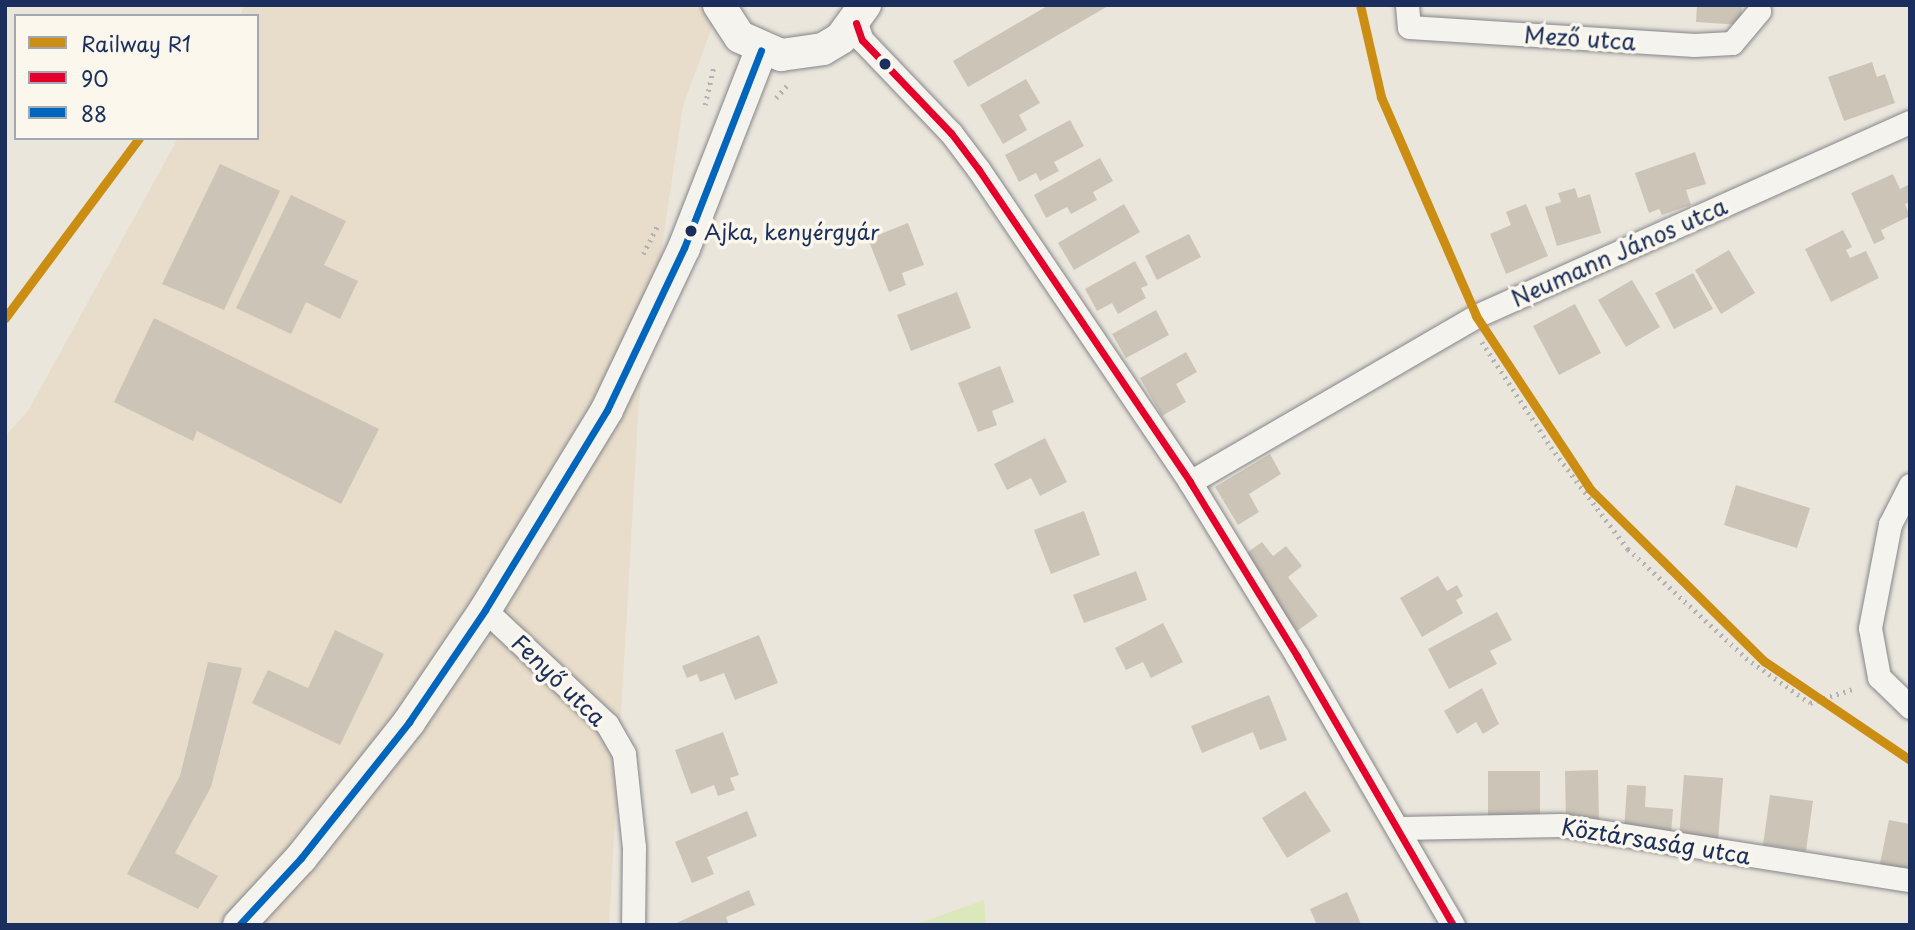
<!DOCTYPE html>
<meta charset="utf-8">
<style>
body{margin:0}
#map{position:relative;width:1915px;height:930px;overflow:hidden;background:#ebe6dc;font-family:"Playpen Sans",sans-serif}
div>[style]{position:absolute}
[style*='--x']{left:calc(var(--x)*1px);top:calc(var(--y)*1px);width:calc(var(--w)*1px);rotate:calc(var(--a)*1deg)}
.built>*{inset:0;background:#e8ddca}
.green>*{inset:0;background:#dae8bb}
.building>*{inset:0;background:#ccc4b7}
.path>*{height:4.5px;margin-top:-2.25px;transform-origin:0;background:repeating-linear-gradient(90deg,#b1b2b4 0 2px,transparent 0 7px)}
.roads{filter:drop-shadow(0 0 2px #85868b) drop-shadow(0 0 2px #85868b)}
.street>*{height:23px;margin:-11.5px;padding:0 11.5px;transform-origin:11.5px;border-radius:11.5px;background:#f4f3ee}
.secondary>*{height:32px;margin:-16px;padding:0 16px;transform-origin:16px;border-radius:16px;background:#f4f3ee}
.bus-1>*{height:7px;margin:-3.5px;padding:0 3.5px;transform-origin:3.5px;border-radius:3.5px;background:#e4002b}
.bus-2>*{height:7px;margin:-3.5px;padding:0 3.5px;transform-origin:3.5px;border-radius:3.5px;background:#0065bd}
.rail-1>*{height:9px;margin:-4.5px;padding:0 4.5px;transform-origin:4.5px;border-radius:4.5px;background:#cb8e13}
.dots>*{width:19px;height:19px;translate:-50% -50%;box-sizing:border-box;border:4px solid #fbf7ec;border-radius:50%}
span{translate:-50% -50%;white-space:nowrap;text-align:center;line-height:1.15;-webkit-text-stroke:7px #fbf7ec;paint-order:stroke}
.bus-label{font-size:21px;color:#1b2f5e}
.left{translate:0 -50%;text-align:left}
.street-label{font-size:23px;color:#1b2f5e}
.frame{position:absolute;inset:0;border:7px solid #1b2f5e;pointer-events:none}
.legend{position:absolute;left:14px;top:14px;width:245px;height:126px;box-sizing:border-box;background:#fbf7ec;border:2px solid #a1a7b3;margin:0;padding:9px 12px;list-style:none;font-size:21px;color:#1b2f5e}
.legend li{display:flex;align-items:center;gap:14px;height:35px}
.legend b{width:35px;border:2px solid #a1a7b3}
</style>
<div id="map">
<div class="built">
<i style="clip-path:polygon(244px 5px,720px 5px,683px 106px,639px 401px,609px 925px,5px 925px,5px 436px,28px 411px,178px 138px,257px 138px,257px 16px,240px 16px)"></i>
</div>
<div class="green">
<i style="clip-path:polygon(984px 900px,986px 925px,914px 925px)"></i>
</div>
<div class="building">
<i style="clip-path:polygon(1049px 5px,1110px 5px,968px 87px,953px 61px)"></i>
<i style="clip-path:polygon(1697px 5px,1742px 5px,1741px 25px,1696px 22px)"></i>
<i style="clip-path:polygon(1872px 62px,1877px 77px,1885px 74px,1895px 103px,1844px 121px,1828px 77px)"></i>
<i style="clip-path:polygon(1026px 79px,1040px 103px,1019px 115px,1027px 130px,1003px 144px,980px 105px)"></i>
<i style="clip-path:polygon(1070px 120px,1084px 146px,1054px 162px,1059px 171px,1040px 181px,1036px 173px,1019px 182px,1005px 155px)"></i>
<i style="clip-path:polygon(1695px 152px,1706px 184px,1686px 190px,1691px 205px,1662px 215px,1659px 209px,1649px 213px,1635px 173px)"></i>
<i style="clip-path:polygon(1100px 158px,1113px 181px,1093px 192px,1097px 200px,1071px 214px,1067px 207px,1046px 218px,1034px 195px)"></i>
<i style="clip-path:polygon(220px 164px,280px 191px,224px 310px,162px 284px)"></i>
<i style="clip-path:polygon(1893px 174px,1900px 189px,1910px 184px,1910px 202px,1905px 204px,1910px 216px,1881px 230px,1885px 239px,1874px 244px,1851px 193px)"></i>
<i style="clip-path:polygon(1575px 188px,1578px 198px,1590px 194px,1601px 233px,1557px 246px,1545px 207px,1561px 202px,1558px 193px)"></i>
<i style="clip-path:polygon(291px 195px,346px 221px,324px 265px,358px 281px,340px 319px,306px 302px,291px 334px,236px 308px)"></i>
<i style="clip-path:polygon(1124px 204px,1140px 232px,1074px 270px,1058px 243px)"></i>
<i style="clip-path:polygon(1526px 204px,1548px 256px,1506px 274px,1490px 234px,1511px 225px,1506px 212px)"></i>
<i style="clip-path:polygon(908px 223px,924px 265px,902px 273px,906px 285px,889px 292px,868px 239px)"></i>
<i style="clip-path:polygon(1843px 230px,1852px 247px,1846px 250px,1850px 258px,1866px 251px,1879px 278px,1831px 302px,1805px 249px)"></i>
<i style="clip-path:polygon(1189px 234px,1201px 257px,1157px 280px,1145px 256px)"></i>
<i style="clip-path:polygon(1729px 250px,1755px 293px,1721px 314px,1695px 270px)"></i>
<i style="clip-path:polygon(1135px 261px,1148px 285px,1141px 288px,1146px 298px,1118px 314px,1112px 303px,1097px 311px,1085px 289px)"></i>
<i style="clip-path:polygon(1693px 273px,1713px 309px,1674px 329px,1655px 293px)"></i>
<i style="clip-path:polygon(1632px 280px,1660px 327px,1626px 347px,1598px 300px)"></i>
<i style="clip-path:polygon(957px 292px,971px 328px,911px 351px,897px 315px)"></i>
<i style="clip-path:polygon(1575px 304px,1601px 353px,1559px 375px,1533px 326px)"></i>
<i style="clip-path:polygon(1156px 310px,1169px 335px,1126px 358px,1112px 334px)"></i>
<i style="clip-path:polygon(154px 318px,379px 429px,341px 504px,197px 431px,193px 441px,114px 402px)"></i>
<i style="clip-path:polygon(1186px 352px,1197px 372px,1176px 384px,1186px 402px,1162px 416px,1140px 378px)"></i>
<i style="clip-path:polygon(1000px 366px,1014px 402px,992px 411px,997px 425px,978px 432px,958px 383px)"></i>
<i style="clip-path:polygon(1045px 438px,1067px 482px,1040px 496px,1031px 478px,1007px 490px,994px 464px)"></i>
<i style="clip-path:polygon(1270px 454px,1281px 474px,1249px 494px,1259px 512px,1238px 525px,1215px 487px)"></i>
<i style="clip-path:polygon(1736px 485px,1810px 508px,1797px 548px,1724px 525px)"></i>
<i style="clip-path:polygon(1084px 511px,1100px 555px,1051px 574px,1034px 530px)"></i>
<i style="clip-path:polygon(1262px 542px,1273px 556px,1286px 546px,1302px 566px,1288px 577px,1318px 616px,1297px 631px,1241px 557px)"></i>
<i style="clip-path:polygon(1136px 571px,1147px 600px,1084px 623px,1073px 595px)"></i>
<i style="clip-path:polygon(1438px 576px,1447px 591px,1457px 585px,1463px 596px,1456px 600px,1463px 613px,1422px 637px,1400px 598px)"></i>
<i style="clip-path:polygon(1497px 612px,1512px 640px,1490px 651px,1497px 664px,1449px 689px,1428px 649px)"></i>
<i style="clip-path:polygon(1163px 623px,1183px 662px,1151px 678px,1143px 662px,1126px 670px,1115px 648px)"></i>
<i style="clip-path:polygon(335px 630px,384px 654px,340px 745px,252px 703px,268px 670px,308px 688px)"></i>
<i style="clip-path:polygon(759px 635px,778px 683px,735px 700px,724px 673px,700px 682px,697px 674px,687px 678px,682px 666px)"></i>
<i style="clip-path:polygon(208px 662px,242px 668px,211px 787px,175px 853px,218px 876px,198px 909px,127px 874px,180px 776px)"></i>
<i style="clip-path:polygon(1482px 688px,1499px 724px,1483px 734px,1476px 722px,1457px 734px,1444px 711px)"></i>
<i style="clip-path:polygon(1269px 695px,1287px 740px,1260px 750px,1253px 732px,1202px 753px,1191px 726px)"></i>
<i style="clip-path:polygon(723px 732px,739px 775px,730px 778px,735px 790px,718px 796px,714px 785px,691px 794px,675px 750px)"></i>
<i style="clip-path:polygon(1598px 770px,1599px 823px,1566px 824px,1565px 771px)"></i>
<i style="clip-path:polygon(1488px 771px,1540px 771px,1540px 822px,1488px 822px)"></i>
<i style="clip-path:polygon(1684px 775px,1723px 778px,1718px 841px,1679px 838px)"></i>
<i style="clip-path:polygon(1627px 785px,1646px 786px,1645px 807px,1673px 809px,1671px 833px,1624px 830px)"></i>
<i style="clip-path:polygon(1305px 791px,1331px 831px,1287px 858px,1262px 818px)"></i>
<i style="clip-path:polygon(1770px 795px,1813px 801px,1806px 851px,1763px 845px)"></i>
<i style="clip-path:polygon(747px 811px,757px 836px,707px 857px,714px 874px,692px 883px,675px 842px)"></i>
<i style="clip-path:polygon(1889px 820px,1910px 824px,1910px 874px,1879px 868px)"></i>
<i style="clip-path:polygon(749px 890px,755px 905px,726px 917px,729px 925px,672px 925px)"></i>
<i style="clip-path:polygon(1347px 892px,1361px 924px,1370px 925px,1317px 925px,1310px 909px)"></i>
</div>
<div class="path">
<i style="--x:776;--y:98;--w:20;--a:-49"></i>
<i style="--x:705;--y:105;--w:41;--a:-77.3"></i>
<i style="--x:643;--y:254;--w:34;--a:-63"></i>
<i style="--x:1482;--y:342;--w:126;--a:56.7"></i>
<i style="--x:1551;--y:447;--w:128;--a:53"></i>
<i style="--x:1628;--y:549;--w:161;--a:42.7"></i>
<i style="--x:1746;--y:658;--w:78;--a:35.1"></i>
<i style="--x:1810;--y:703;--w:48;--a:-18.1"></i>
</div>
<div class="roads">
<div class="street">
<i style="--x:1407;--y:5;--w:22;--a:85"></i>
<i style="--x:1409;--y:27;--w:286;--a:3.6"></i>
<i style="--x:1694;--y:45;--w:38;--a:-3"></i>
<i style="--x:1732;--y:43;--w:42;--a:-49.8"></i>
<i style="--x:856;--y:23;--w:18;--a:71"></i>
<i style="--x:862;--y:40;--w:129;--a:46.3"></i>
<i style="--x:951;--y:133;--w:46;--a:52.9"></i>
<i style="--x:979;--y:170;--w:377;--a:55.9"></i>
<i style="--x:1190;--y:482;--w:204;--a:58.4"></i>
<i style="--x:1297;--y:656;--w:311;--a:59.9"></i>
<i style="--x:1190;--y:482;--w:331;--a:-30.1"></i>
<i style="--x:1476;--y:316;--w:475;--a:-24.1"></i>
<i style="--x:1910;--y:485;--w:44;--a:117.1"></i>
<i style="--x:1890;--y:524;--w:106;--a:100.9"></i>
<i style="--x:1870;--y:628;--w:50;--a:79.6"></i>
<i style="--x:1879;--y:677;--w:43;--a:44.1"></i>
<i style="--x:485;--y:610;--w:167;--a:43.1"></i>
<i style="--x:607;--y:724;--w:34;--a:60"></i>
<i style="--x:624;--y:754;--w:94;--a:83.9"></i>
<i style="--x:634;--y:847;--w:78;--a:90.7"></i>
<i style="--x:1400;--y:828;--w:161;--a:-1.1"></i>
<i style="--x:1561;--y:825;--w:353;--a:9"></i>
</div>
<div class="secondary">
<i style="--x:719;--y:5;--w:38;--a:57"></i>
<i style="--x:740;--y:37;--w:45;--a:23.7"></i>
<i style="--x:781;--y:55;--w:42;--a:-8.1"></i>
<i style="--x:823;--y:49;--w:21;--a:-31"></i>
<i style="--x:841;--y:38;--w:41;--a:-54"></i>
<i style="--x:239;--y:925;--w:91;--a:-47.2"></i>
<i style="--x:301;--y:858;--w:174;--a:-51.5"></i>
<i style="--x:409;--y:722;--w:135;--a:-55.8"></i>
<i style="--x:485;--y:610;--w:234;--a:-58.6"></i>
<i style="--x:607;--y:410;--w:179;--a:-64.6"></i>
<i style="--x:684;--y:248;--w:212;--a:-68.7"></i>
</div>
</div>
<div class="bus-1">
<i style="--x:856;--y:23;--w:18;--a:71"></i>
<i style="--x:862;--y:40;--w:129;--a:46.3"></i>
<i style="--x:951;--y:133;--w:46;--a:52.9"></i>
<i style="--x:979;--y:170;--w:377;--a:55.9"></i>
<i style="--x:1190;--y:482;--w:204;--a:58.4"></i>
<i style="--x:1297;--y:656;--w:311;--a:59.9"></i>
</div>
<div class="bus-2">
<i style="--x:239;--y:925;--w:91;--a:-47.2"></i>
<i style="--x:301;--y:858;--w:174;--a:-51.5"></i>
<i style="--x:409;--y:722;--w:135;--a:-55.8"></i>
<i style="--x:485;--y:610;--w:234;--a:-58.6"></i>
<i style="--x:607;--y:410;--w:179;--a:-64.6"></i>
<i style="--x:684;--y:248;--w:212;--a:-68.7"></i>
</div>
<div class="rail-1">
<i style="--x:1360;--y:5;--w:94;--a:77.1"></i>
<i style="--x:1381;--y:97;--w:239;--a:66.5"></i>
<i style="--x:1476;--y:316;--w:207;--a:56.6"></i>
<i style="--x:1590;--y:489;--w:245;--a:44.7"></i>
<i style="--x:1764;--y:661;--w:176;--a:34.1"></i>
<i style="--x:5;--y:318;--w:224;--a:-53.3"></i>
</div>
<div class="dots">
<i style="left:885px;top:64px;background:#1b2f5e"></i>
<i style="left:691px;top:231px;background:#1b2f5e"></i>
</div>
<div class="bus-label">
<span class="left" style="left:704px;top:231px">Ajka, kenyérgyár</span>
</div>
<div class="street-label">
<span style="left:1580px;top:38px;rotate:4deg">Mező utca</span>
<span style="left:1619px;top:252px;rotate:-24deg">Neumann János utca</span>
<span style="left:559px;top:680px;rotate:44deg">Fenyő utca</span>
<span style="left:1656px;top:841px;rotate:9deg">Köztársaság utca</span>
</div>
<div class="frame"></div>
<ul class="legend">
<li><b style="height:9px;background:#cb8e13"></b>Railway R1</li>
<li><b style="height:9px;background:#e4002b"></b>90</li>
<li><b style="height:9px;background:#0065bd"></b>88</li>
</ul>
</div>
